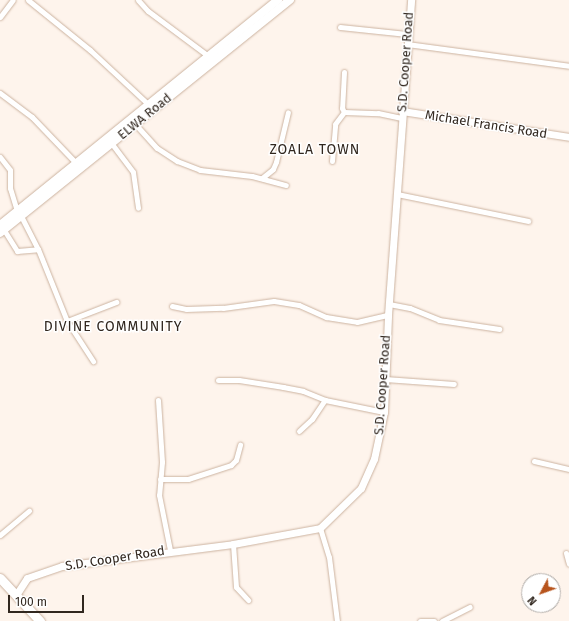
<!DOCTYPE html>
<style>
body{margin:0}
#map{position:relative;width:569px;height:621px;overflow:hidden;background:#fef4ec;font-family:"Fira Sans",sans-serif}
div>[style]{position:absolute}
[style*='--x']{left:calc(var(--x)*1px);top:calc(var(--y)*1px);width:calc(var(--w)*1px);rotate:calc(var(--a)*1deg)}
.roads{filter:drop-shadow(0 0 1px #ccb3a0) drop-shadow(0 0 1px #ccb3a0)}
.street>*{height:5px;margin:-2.5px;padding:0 2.5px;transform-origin:2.5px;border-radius:2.5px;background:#fff}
.secondary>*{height:7px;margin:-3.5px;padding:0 3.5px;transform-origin:3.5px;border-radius:3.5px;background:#fff}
.primary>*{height:8px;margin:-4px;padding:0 4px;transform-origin:4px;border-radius:4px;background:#fff}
.highway>*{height:9px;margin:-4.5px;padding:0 4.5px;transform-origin:4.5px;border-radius:4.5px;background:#fff}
span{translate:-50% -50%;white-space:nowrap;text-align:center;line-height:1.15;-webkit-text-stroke:3px #fff;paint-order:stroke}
.street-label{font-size:13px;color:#31271f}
.neighbourhood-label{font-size:14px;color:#31271f;letter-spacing:1px}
.north{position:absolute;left:521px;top:573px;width:40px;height:40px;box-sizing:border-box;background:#fff;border:1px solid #ada9a5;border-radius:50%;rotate:229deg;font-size:11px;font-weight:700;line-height:16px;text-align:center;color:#31271f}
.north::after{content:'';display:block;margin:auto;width:14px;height:18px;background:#b7541d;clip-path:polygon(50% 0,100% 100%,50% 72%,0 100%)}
.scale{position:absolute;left:8px;top:595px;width:76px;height:18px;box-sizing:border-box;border:2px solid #31271f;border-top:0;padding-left:5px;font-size:12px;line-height:14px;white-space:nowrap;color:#31271f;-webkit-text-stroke:3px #fff;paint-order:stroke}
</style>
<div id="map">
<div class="roads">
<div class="street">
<i style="--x:28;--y:0;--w:80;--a:38.9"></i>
<i style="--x:90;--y:50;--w:81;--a:43"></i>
<i style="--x:138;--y:0;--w:15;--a:48"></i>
<i style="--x:148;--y:11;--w:79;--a:36.7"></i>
<i style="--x:0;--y:17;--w:21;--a:-53"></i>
<i style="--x:340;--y:27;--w:67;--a:6"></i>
<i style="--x:407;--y:44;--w:163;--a:7.7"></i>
<i style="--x:344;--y:72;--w:36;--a:93"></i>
<i style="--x:342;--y:108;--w:4;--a:63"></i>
<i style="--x:344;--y:112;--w:34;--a:2"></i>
<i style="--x:378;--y:113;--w:24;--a:12"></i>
<i style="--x:0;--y:93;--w:40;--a:37"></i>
<i style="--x:32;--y:117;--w:65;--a:46.2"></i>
<i style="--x:136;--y:125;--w:31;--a:48"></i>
<i style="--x:157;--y:148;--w:24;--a:33"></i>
<i style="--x:177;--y:161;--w:25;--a:21"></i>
<i style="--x:200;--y:170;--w:52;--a:6.6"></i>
<i style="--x:252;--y:176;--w:35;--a:15"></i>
<i style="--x:112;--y:144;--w:35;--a:53"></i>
<i style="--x:133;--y:172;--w:36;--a:82"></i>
<i style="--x:0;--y:157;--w:16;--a:52"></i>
<i style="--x:10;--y:170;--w:18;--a:90"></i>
<i style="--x:10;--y:188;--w:24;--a:73"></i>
<i style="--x:332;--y:161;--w:37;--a:-85"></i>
<i style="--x:335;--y:124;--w:15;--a:-53"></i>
<i style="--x:262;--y:178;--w:14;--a:-39"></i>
<i style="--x:273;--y:169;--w:8;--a:-67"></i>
<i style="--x:276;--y:162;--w:51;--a:-76.5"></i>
<i style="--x:397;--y:194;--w:134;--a:11.6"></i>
<i style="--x:21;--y:216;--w:37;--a:63"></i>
<i style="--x:38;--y:249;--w:78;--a:68.1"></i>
<i style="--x:67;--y:321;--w:48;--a:57"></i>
<i style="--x:4;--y:230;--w:25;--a:58"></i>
<i style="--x:17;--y:251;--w:21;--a:-5"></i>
<i style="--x:389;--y:304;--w:21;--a:11"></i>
<i style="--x:410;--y:308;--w:31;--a:22"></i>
<i style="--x:439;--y:320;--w:61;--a:8.5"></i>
<i style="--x:172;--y:306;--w:14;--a:12"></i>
<i style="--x:186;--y:309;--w:37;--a:-2"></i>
<i style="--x:223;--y:308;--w:51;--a:-7.8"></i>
<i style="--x:274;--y:301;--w:25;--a:9"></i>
<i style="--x:299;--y:305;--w:30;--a:24"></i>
<i style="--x:326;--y:317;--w:31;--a:9"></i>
<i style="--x:357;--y:322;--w:32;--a:-13"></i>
<i style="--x:67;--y:321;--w:53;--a:-21.2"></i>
<i style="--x:385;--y:379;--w:69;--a:4.1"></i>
<i style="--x:218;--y:380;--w:21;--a:0"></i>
<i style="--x:239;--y:380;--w:45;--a:9"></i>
<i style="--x:283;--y:387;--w:20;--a:11"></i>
<i style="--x:303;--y:391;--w:24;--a:22"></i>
<i style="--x:325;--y:400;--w:60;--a:11.5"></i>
<i style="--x:158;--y:400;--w:62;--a:86.3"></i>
<i style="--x:162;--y:462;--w:33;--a:95"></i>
<i style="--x:159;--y:495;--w:56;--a:78.7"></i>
<i style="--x:299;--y:431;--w:18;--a:-43"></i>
<i style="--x:312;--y:419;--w:23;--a:-56"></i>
<i style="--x:534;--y:461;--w:36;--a:13"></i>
<i style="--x:160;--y:479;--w:28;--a:0"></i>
<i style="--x:188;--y:479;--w:45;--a:-18"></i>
<i style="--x:231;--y:465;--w:7;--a:-45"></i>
<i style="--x:236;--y:460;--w:16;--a:-75"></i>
<i style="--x:320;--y:528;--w:30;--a:73"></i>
<i style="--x:329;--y:557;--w:64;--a:82.9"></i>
<i style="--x:0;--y:535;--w:38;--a:-40"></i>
<i style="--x:233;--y:544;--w:43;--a:86"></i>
<i style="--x:236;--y:587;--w:18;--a:47"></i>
<i style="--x:566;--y:553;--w:11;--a:75"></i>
<i style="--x:420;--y:621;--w:14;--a:0"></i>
<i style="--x:442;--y:621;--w:31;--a:-27"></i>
</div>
<div class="secondary">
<i style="--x:402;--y:111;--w:169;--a:8.8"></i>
<i style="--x:16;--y:595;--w:20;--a:-57"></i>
<i style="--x:27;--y:578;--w:37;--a:-19"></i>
<i style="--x:62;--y:566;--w:172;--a:-7.3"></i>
<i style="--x:233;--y:544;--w:88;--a:-10.4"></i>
<i style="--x:320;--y:528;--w:57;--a:-44.3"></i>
<i style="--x:361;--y:488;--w:32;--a:-66"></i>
<i style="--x:374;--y:459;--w:48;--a:-78"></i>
<i style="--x:384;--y:412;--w:97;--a:-87.6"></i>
<i style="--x:388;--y:315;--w:316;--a:-85.8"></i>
</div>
<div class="primary">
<i style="--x:0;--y:225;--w:358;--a:-39"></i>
<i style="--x:0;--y:233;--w:372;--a:-38.8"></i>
</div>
<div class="highway">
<i style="--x:0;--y:578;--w:59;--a:47.1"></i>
</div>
</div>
<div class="street-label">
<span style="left:406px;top:62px;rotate:-86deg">S.D. Cooper Road</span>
<span style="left:145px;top:117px;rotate:-39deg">ELWA Road</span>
<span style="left:486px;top:125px;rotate:9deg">Michael Francis Road</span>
<span style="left:383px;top:385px;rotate:-86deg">S.D. Cooper Road</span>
<span style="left:115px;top:559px;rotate:-9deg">S.D. Cooper Road</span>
</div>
<div class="neighbourhood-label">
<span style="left:315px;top:150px">ZOALA TOWN</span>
<span style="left:113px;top:327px">DIVINE COMMUNITY</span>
</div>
<div class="north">N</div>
<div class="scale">100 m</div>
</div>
